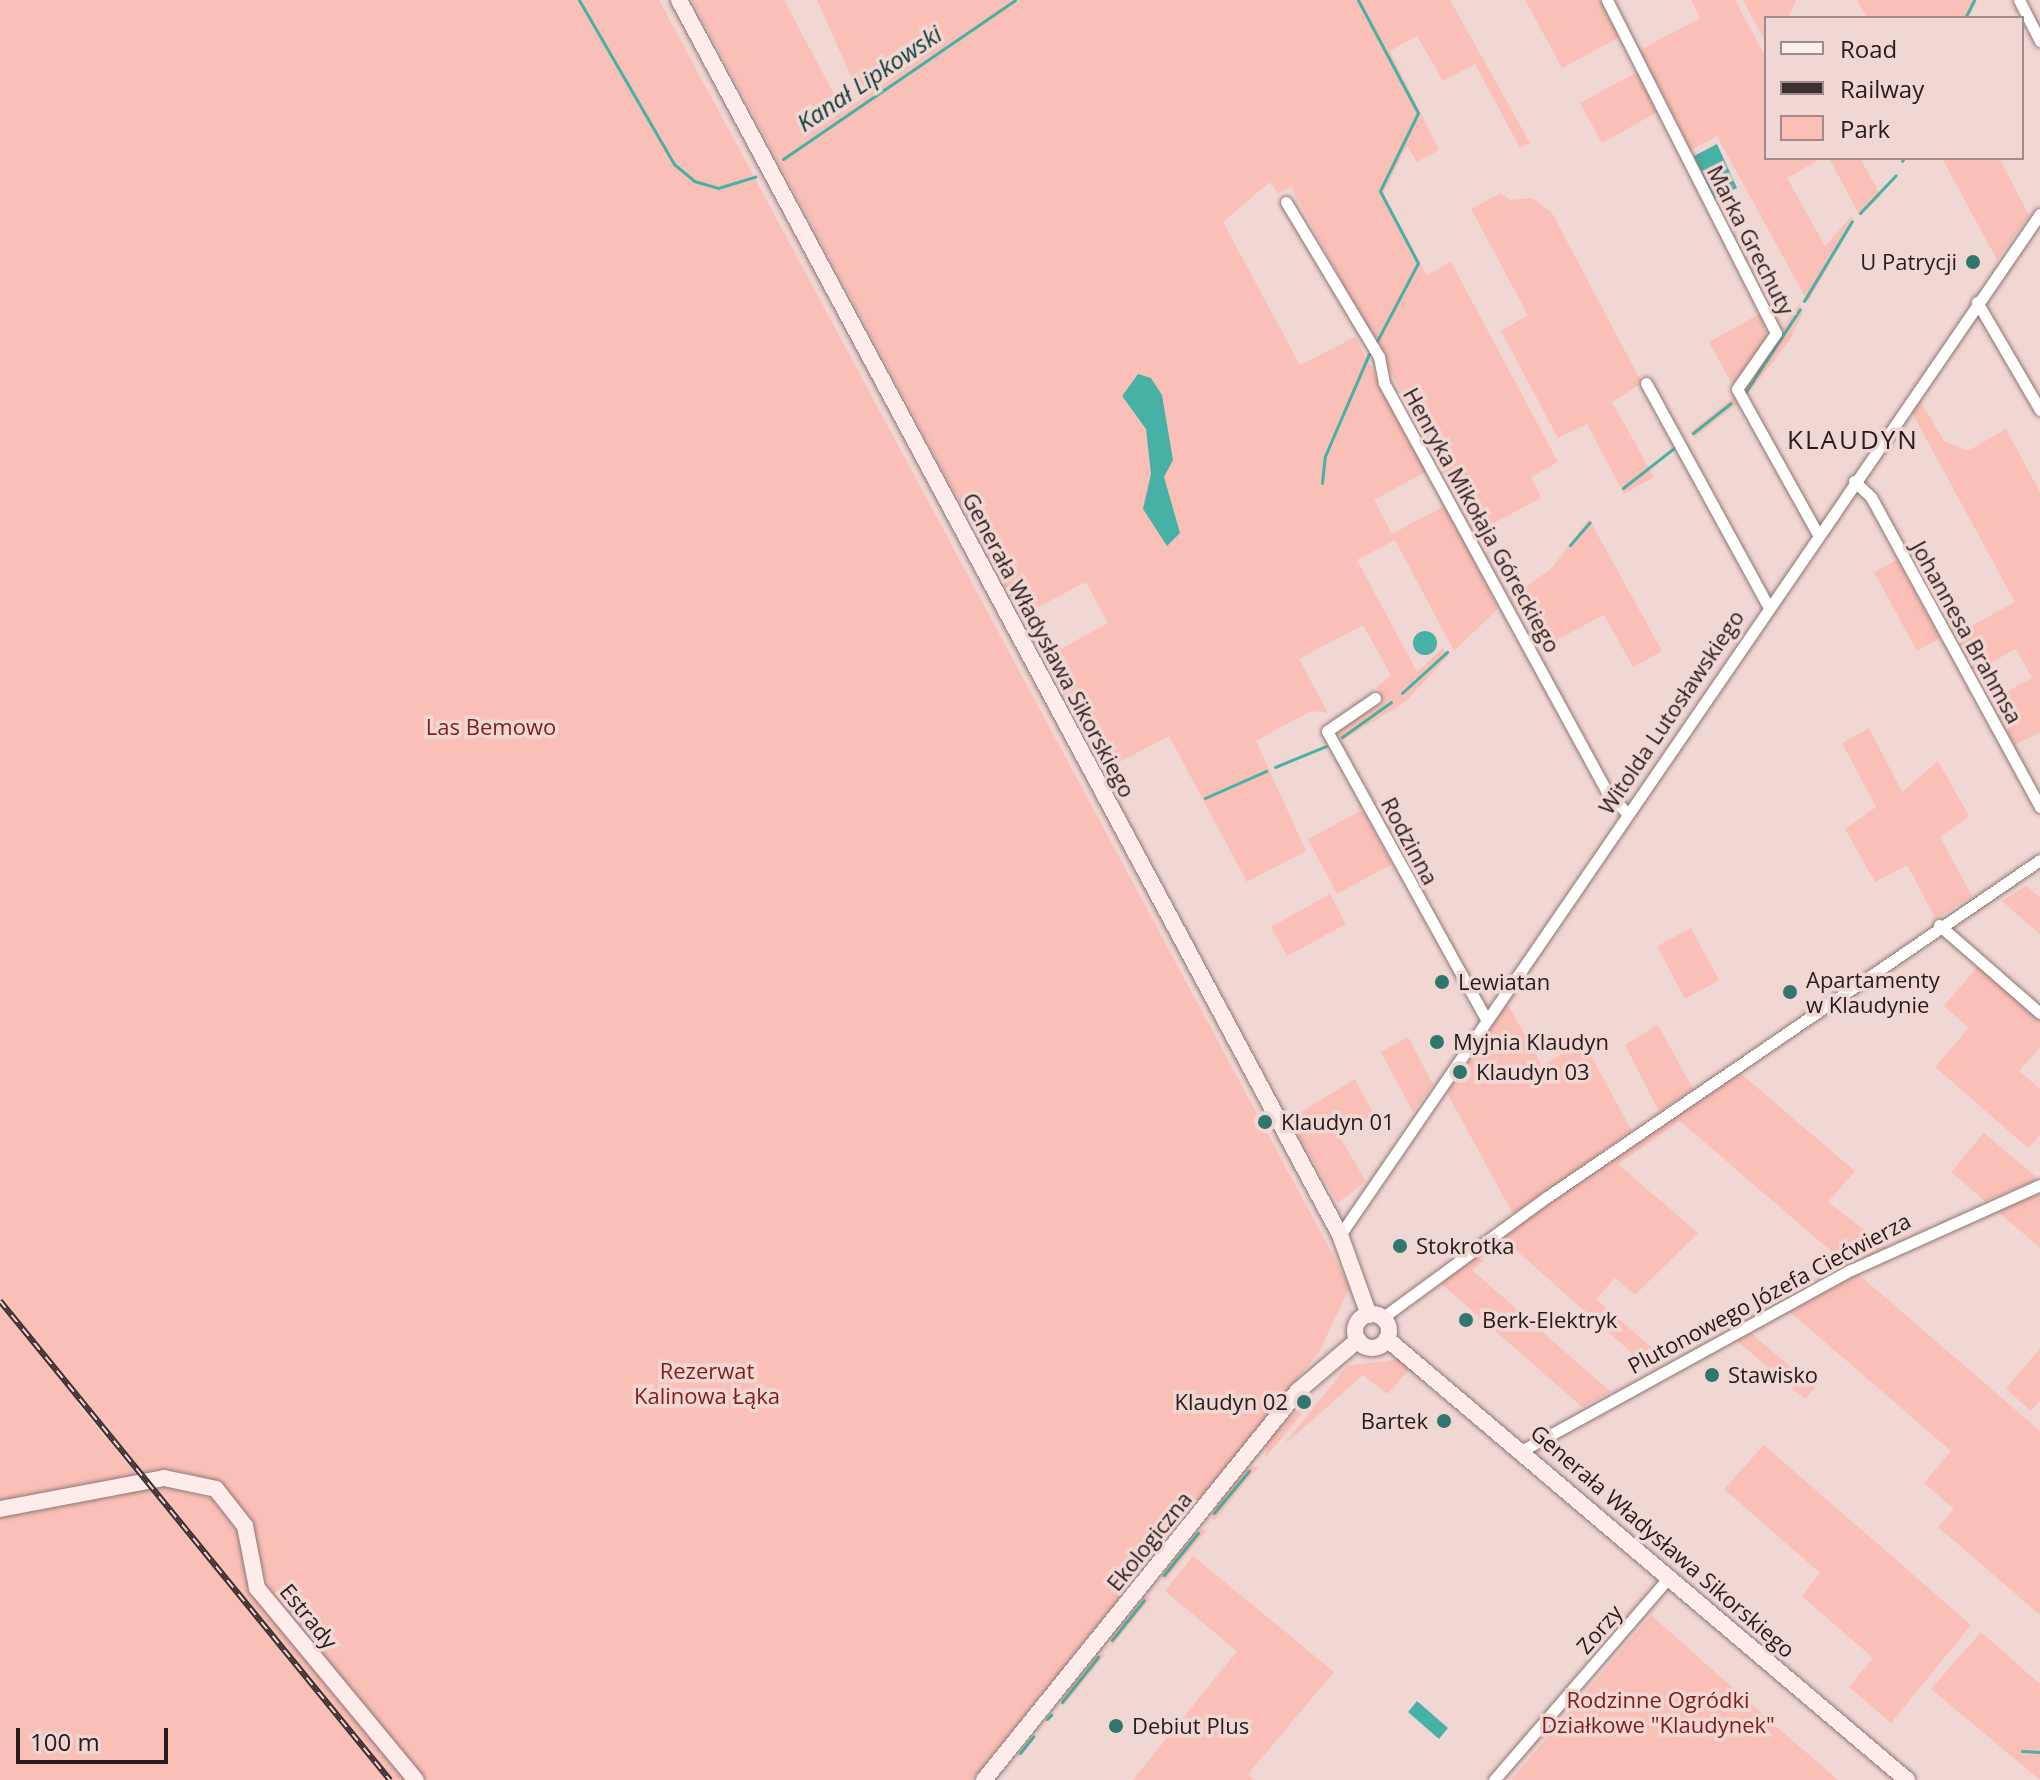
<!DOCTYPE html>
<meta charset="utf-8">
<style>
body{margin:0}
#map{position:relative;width:2040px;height:1780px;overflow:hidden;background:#f1d7d4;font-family:"Open Sans",sans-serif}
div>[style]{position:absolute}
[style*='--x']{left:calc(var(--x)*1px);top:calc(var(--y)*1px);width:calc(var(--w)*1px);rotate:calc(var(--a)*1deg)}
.green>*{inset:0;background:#fabfb7}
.water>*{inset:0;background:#46b1a4}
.round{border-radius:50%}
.stream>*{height:3px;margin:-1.5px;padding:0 1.5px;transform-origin:1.5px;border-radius:1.5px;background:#46b1a4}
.roads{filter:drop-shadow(0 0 2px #8d7673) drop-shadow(0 0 2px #8d7673)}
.street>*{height:11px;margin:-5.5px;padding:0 5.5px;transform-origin:5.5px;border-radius:5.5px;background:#fff}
.secondary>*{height:16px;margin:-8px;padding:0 8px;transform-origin:8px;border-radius:8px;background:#feecea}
.secondary>.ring{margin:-8px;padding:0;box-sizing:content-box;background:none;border:16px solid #feecea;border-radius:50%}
.rail>*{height:6px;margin-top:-3px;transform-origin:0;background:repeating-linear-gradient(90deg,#f1d7d4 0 9px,#3b302f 0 18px);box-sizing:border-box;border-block:2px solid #3b302f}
.dots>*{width:22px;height:22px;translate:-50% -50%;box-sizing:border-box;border:4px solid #f1d7d4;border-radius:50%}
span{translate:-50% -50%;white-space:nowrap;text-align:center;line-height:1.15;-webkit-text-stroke:7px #f1d7d4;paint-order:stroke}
.street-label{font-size:22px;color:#251c1b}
.poi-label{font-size:22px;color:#251c1b}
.right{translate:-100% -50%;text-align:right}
.left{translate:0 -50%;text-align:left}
.park-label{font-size:22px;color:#7c1e1a}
.water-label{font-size:24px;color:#0b3d37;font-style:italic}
.quarter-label{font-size:26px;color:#251c1b;letter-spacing:2px}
.legend{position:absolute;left:1764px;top:16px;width:260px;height:144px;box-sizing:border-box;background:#f1d7d4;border:2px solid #9f8c8a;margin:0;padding:10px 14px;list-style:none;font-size:24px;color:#251c1b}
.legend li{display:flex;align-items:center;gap:16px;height:40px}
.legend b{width:40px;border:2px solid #9f8c8a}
.scale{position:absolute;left:16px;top:1728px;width:152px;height:36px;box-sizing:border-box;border:4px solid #251c1b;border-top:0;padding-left:10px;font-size:24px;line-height:28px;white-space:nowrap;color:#251c1b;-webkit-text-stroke:6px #f1d7d4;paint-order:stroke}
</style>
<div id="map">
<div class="green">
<i style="clip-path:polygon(0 0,659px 0,1350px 1287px,1319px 1352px,972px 1780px,423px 1780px,271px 1594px,245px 1511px,215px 1482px,183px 1472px,144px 1474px,83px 1398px,77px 1403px,137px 1475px,0 1502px)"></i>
<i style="clip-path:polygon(692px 0,784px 0,843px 111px,861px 99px,817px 0,1450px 0,1530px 143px,1520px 148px,1475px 64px,1443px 81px,1417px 36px,1390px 51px,1439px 150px,1417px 162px,1407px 146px,1383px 194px,1427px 275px,1451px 262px,1558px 462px,1531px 477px,1541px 498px,1477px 532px,1291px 187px,1278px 193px,1270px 182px,1223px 222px,1300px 365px,1355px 337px,1427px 471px,1374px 500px,1392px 534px,1446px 505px,1498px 609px,1454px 651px,1395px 540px,1357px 560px,1417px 672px,1443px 648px,1449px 655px,1405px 702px,1340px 742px,1339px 730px,1383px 701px,1377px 687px,1391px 675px,1363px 625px,1299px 659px,1328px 713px,1311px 711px,1256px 741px,1306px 851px,1247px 882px,1169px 736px,1104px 770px,1044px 658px,1108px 623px,1086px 582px,1021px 616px)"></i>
<i style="clip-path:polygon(1525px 0,1600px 0,1620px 37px,1562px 68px)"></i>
<i style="clip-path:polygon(1691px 0,1735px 0,1766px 58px,1766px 158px,1820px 159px,1787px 178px,1825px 246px,1851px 217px,1854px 222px,1808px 302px,1717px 136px,1691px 150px,1640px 50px,1700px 18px)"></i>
<i style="clip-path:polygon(1743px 0,1796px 0,1788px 18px,1766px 18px,1766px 43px)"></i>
<i style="clip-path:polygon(1857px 0,1976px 0,1977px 2px,1968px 18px,1867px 18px)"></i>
<i style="clip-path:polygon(1639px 71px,1661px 110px,1602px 143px,1580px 103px)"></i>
<i style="clip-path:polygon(1829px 158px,1860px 158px,1881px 196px,1860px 216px)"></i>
<i style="clip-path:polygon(1942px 158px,1999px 158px,2029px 215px,1997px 260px)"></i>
<i style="clip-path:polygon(1501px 193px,1510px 200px,1532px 198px,1552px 213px,1642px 383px,1612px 402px,1654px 477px,1624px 494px,1587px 424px,1558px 438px,1501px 331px,1528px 315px,1471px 209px)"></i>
<i style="clip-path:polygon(1799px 304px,1803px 312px,1790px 340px,1747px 395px,1743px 388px)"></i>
<i style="clip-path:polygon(1761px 313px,1767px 340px,1732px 384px,1709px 342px)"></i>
<i style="clip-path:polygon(1737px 394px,1741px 401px,1694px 438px,1690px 432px)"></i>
<i style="clip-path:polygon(1919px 399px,1944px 441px,1968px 451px,2006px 429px,2040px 492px,2040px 732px,2015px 745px,1991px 700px,2032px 678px,2016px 649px,1975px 671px,1955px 635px,2015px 602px,1911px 411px)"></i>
<i style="clip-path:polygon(1589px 519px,1662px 651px,1633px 667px,1604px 615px,1541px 648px,1513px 596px,1551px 569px)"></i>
<i style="clip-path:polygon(1897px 560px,1940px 638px,1917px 651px,1874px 572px)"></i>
<i style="clip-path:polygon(1869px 728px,1902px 792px,1938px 761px,1969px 816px,1940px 837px,1972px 896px,1936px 919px,1907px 865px,1875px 882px,1845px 829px,1876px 807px,1842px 743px)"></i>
<i style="clip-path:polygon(1362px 810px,1392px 864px,1337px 894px,1308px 839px)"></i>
<i style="clip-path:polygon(2026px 886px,2040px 897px,2040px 934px,2002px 901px)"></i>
<i style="clip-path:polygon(1330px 894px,1346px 924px,1287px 956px,1271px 927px)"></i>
<i style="clip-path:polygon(1691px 928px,1719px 980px,1685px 999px,1657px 946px)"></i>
<i style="clip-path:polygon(1978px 966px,2040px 1019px,2040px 1047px,2019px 1071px,2040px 1089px,2040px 1135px,2028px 1148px,1935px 1067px,1969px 1028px,1944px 1006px)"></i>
<i style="clip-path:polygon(1507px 1003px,1542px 1066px,1583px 1041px,1632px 1131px,1513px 1214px,1447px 1093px)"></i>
<i style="clip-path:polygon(1658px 1025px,1693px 1089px,1659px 1112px,1625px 1045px)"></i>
<i style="clip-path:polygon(1408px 1037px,1433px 1084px,1413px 1112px,1381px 1052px)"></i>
<i style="clip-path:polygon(1740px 1073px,1855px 1171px,1828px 1202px,1886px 1247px,1846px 1264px,1680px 1121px,1618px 1164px,1698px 1233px,1635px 1295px,1615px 1278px,1596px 1299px,1666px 1360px,1651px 1370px,1509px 1244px,1490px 1256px,1484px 1248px)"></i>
<i style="clip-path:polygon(1355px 1079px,1374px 1115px,1339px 1136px,1366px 1181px,1338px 1203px,1289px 1119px)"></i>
<i style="clip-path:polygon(1984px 1133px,2035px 1176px,2036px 1180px,1985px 1201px,1951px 1172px)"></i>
<i style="clip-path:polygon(2040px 1194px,2040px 1248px,1997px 1211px)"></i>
<i style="clip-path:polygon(1472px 1256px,1484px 1260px,1472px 1270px,1611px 1392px,1582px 1407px,1437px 1280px)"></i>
<i style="clip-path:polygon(1858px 1274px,2040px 1431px,2040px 1615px,1938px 1527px,1954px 1509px,1924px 1483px,1951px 1451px,1790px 1312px)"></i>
<i style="clip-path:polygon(1751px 1333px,1815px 1388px,1805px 1399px,1737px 1341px)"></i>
<i style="clip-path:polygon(2040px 1348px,2040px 1401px,2031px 1411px,2006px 1389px)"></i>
<i style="clip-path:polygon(1400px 1359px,1427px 1384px,1409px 1370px,1387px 1394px,1363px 1375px,1282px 1447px,1347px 1366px)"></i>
<i style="clip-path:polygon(1310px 1399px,1312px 1401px,1265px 1458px,1266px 1441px)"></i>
<i style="clip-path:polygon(1764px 1445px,1971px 1625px,1891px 1723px,1849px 1687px,1873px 1658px,1802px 1596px,1820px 1573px,1724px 1489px)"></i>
<i style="clip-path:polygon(1259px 1466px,1214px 1521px,1211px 1512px,1246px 1468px)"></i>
<i style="clip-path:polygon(158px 1485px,219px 1501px,240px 1531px,247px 1567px,408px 1780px,0 1780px,0 1515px)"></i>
<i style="clip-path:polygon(1207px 1530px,1166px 1580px,1160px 1577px,1195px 1531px)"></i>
<i style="clip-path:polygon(1193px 1556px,1334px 1672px,1248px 1774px,1254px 1780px,1133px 1780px,1237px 1651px,1165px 1591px)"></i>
<i style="clip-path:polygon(1142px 1596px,1151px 1598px,1112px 1646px,1109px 1637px)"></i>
<i style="clip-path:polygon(1651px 1615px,1778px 1728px,1838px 1780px,1511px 1780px)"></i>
<i style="clip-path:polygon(1981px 1632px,2040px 1684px,2040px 1780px,1931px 1689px)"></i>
<i style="clip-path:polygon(1095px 1654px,1105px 1655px,1063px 1707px,1061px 1697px)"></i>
</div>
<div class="water">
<i style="clip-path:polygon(1717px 144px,1737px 188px,1714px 199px,1694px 156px)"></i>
<i style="clip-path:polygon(1138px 374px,1151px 378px,1162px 395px,1173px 460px,1164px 477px,1180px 533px,1167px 546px,1143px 509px,1151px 474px,1146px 429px,1122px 396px)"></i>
<i class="round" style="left:1413px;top:631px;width:24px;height:24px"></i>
<i style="clip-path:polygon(1417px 1701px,1448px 1728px,1439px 1739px,1408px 1712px)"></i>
</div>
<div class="stream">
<i style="--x:579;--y:0;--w:190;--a:59.9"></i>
<i style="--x:674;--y:164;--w:26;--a:40"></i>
<i style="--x:694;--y:181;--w:25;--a:16"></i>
<i style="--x:718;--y:188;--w:39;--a:-17"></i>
<i style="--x:1358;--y:0;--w:128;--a:62"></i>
<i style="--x:1418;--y:113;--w:87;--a:116"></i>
<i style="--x:1380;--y:191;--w:81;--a:62.2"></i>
<i style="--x:1418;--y:263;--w:88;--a:117.7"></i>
<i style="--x:1965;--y:18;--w:20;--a:-63"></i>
<i style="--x:783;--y:159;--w:281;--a:-34.4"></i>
<i style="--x:1902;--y:161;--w:4;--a:-56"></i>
<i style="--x:1860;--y:213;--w:52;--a:-46.5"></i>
<i style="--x:1804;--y:301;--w:93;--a:-59"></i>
<i style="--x:1745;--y:393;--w:100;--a:-56.8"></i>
<i style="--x:1693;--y:433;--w:48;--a:-38.3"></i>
<i style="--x:1322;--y:483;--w:27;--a:-84"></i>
<i style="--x:1325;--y:456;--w:111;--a:-66.7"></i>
<i style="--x:1623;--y:488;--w:65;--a:-38.1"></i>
<i style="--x:1570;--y:545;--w:30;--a:-49"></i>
<i style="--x:1402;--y:693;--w:61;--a:-42.3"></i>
<i style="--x:1342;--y:737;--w:60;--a:-35.5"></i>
<i style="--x:1275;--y:767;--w:55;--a:-22.4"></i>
<i style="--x:1205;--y:798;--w:67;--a:-23.9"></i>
<i style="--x:1214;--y:1513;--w:55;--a:-50.2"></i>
<i style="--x:1164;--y:1575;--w:54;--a:-51"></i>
<i style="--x:1112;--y:1640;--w:51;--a:-51.3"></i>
<i style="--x:1062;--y:1702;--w:58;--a:-51.3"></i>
<i style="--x:1047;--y:1719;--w:6;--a:-45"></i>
<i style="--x:2022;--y:1751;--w:18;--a:3"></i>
<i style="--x:1020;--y:1753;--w:21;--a:-51"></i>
</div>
<div class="roads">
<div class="street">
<i style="--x:1607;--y:0;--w:373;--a:63.1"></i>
<i style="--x:1776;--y:333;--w:68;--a:124.9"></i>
<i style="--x:1737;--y:389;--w:165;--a:60.9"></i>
<i style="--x:2019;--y:0;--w:46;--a:62.9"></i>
<i style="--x:1286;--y:202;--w:181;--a:59"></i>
<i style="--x:1379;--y:357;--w:26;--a:79"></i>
<i style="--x:1384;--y:383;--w:464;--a:61.4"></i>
<i style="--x:1606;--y:790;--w:31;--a:48"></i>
<i style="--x:1977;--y:302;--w:125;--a:59.7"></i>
<i style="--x:1646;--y:383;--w:254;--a:61.3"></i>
<i style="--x:1854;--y:481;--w:23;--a:43"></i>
<i style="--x:1871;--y:497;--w:353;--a:61.4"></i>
<i style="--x:1375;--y:698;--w:58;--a:145.5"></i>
<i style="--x:1327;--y:731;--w:329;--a:61.1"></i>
<i style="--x:1939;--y:925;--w:134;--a:41.1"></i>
<i style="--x:1340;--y:1235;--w:1238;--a:-55.57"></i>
<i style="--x:1382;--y:1318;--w:205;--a:-36.3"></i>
<i style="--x:1547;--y:1197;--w:597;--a:-34.36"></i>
<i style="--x:1523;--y:1450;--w:374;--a:-28.8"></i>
<i style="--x:1851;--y:1270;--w:207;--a:-24.2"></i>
<i style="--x:1494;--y:1780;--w:269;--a:-49.2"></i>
</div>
<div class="secondary">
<i style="--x:679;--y:0;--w:1401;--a:61.84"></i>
<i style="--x:1340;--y:1235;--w:85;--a:70.1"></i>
<i class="ring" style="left:1355px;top:1314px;width:18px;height:18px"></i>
<i style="--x:1387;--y:1339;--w:682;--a:40.3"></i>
<i style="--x:0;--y:1509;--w:167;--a:-10.7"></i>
<i style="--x:164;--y:1478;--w:53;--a:11.9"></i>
<i style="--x:216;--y:1489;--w:47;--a:51.9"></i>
<i style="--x:245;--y:1526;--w:63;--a:79"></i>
<i style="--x:257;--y:1588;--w:249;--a:50.4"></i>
<i style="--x:984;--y:1780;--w:500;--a:-51.1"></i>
<i style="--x:1298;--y:1391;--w:79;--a:-40.4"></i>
</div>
</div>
<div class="rail">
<i style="--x:0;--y:1301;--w:618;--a:50.85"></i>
</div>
<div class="dots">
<i style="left:1973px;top:262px;background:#30766d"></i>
<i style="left:1442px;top:982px;background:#30766d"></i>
<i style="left:1790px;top:992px;background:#30766d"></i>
<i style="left:1437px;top:1042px;background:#30766d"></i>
<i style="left:1460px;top:1072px;background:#30766d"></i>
<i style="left:1265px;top:1122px;background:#30766d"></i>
<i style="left:1400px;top:1246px;background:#30766d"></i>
<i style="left:1466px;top:1320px;background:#30766d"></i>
<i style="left:1712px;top:1375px;background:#30766d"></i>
<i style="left:1304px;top:1402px;background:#30766d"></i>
<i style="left:1444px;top:1421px;background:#30766d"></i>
<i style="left:1116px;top:1726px;background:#30766d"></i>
</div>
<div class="street-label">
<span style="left:1751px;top:240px;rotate:63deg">Marka Grechuty</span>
<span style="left:1482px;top:520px;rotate:61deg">Henryka Mikołaja Góreckiego</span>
<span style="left:1967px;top:632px;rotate:61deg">Johannesa Brahmsa</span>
<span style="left:1049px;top:645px;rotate:62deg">Generała Władysława Sikorskiego</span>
<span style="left:1671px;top:712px;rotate:-56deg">Witolda Lutosławskiego</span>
<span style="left:1410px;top:841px;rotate:62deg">Rodzinna</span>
<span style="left:1769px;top:1293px;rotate:-28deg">Plutonowego Józefa Ciećwierza</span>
<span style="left:1149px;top:1541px;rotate:-51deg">Ekologiczna</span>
<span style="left:1663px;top:1541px;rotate:41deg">Generała Władysława Sikorskiego</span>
<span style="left:309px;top:1616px;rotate:51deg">Estrady</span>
<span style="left:1599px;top:1629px;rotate:-49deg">Zorzy</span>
</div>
<div class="poi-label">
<span class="right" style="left:1957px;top:262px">U Patrycji</span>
<span class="left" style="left:1806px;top:992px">Apartamenty<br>w Klaudynie</span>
<span class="left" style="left:1458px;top:982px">Lewiatan</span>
<span class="left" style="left:1453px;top:1042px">Myjnia Klaudyn</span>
<span class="left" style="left:1476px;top:1072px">Klaudyn 03</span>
<span class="left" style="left:1281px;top:1122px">Klaudyn 01</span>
<span class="left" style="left:1416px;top:1246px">Stokrotka</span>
<span class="left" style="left:1482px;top:1320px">Berk-Elektryk</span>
<span class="left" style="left:1728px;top:1375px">Stawisko</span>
<span class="right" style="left:1288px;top:1402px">Klaudyn 02</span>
<span class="right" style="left:1428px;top:1421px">Bartek</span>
<span class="left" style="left:1132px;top:1726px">Debiut Plus</span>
</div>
<div class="park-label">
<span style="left:491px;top:727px">Las Bemowo</span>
<span style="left:707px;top:1383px">Rezerwat<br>Kalinowa Łąka</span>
<span style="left:1658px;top:1712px">Rodzinne Ogródki<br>Działkowe "Klaudynek"</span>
</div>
<div class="water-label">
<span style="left:869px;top:78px;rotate:-34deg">Kanał Lipkowski</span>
</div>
<div class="quarter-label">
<span style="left:1853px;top:440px">KLAUDYN</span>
</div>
<ul class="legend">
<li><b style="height:10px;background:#feecea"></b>Road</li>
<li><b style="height:10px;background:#3b302f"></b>Railway</li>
<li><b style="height:22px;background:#fabfb7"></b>Park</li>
</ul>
<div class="scale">100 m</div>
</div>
